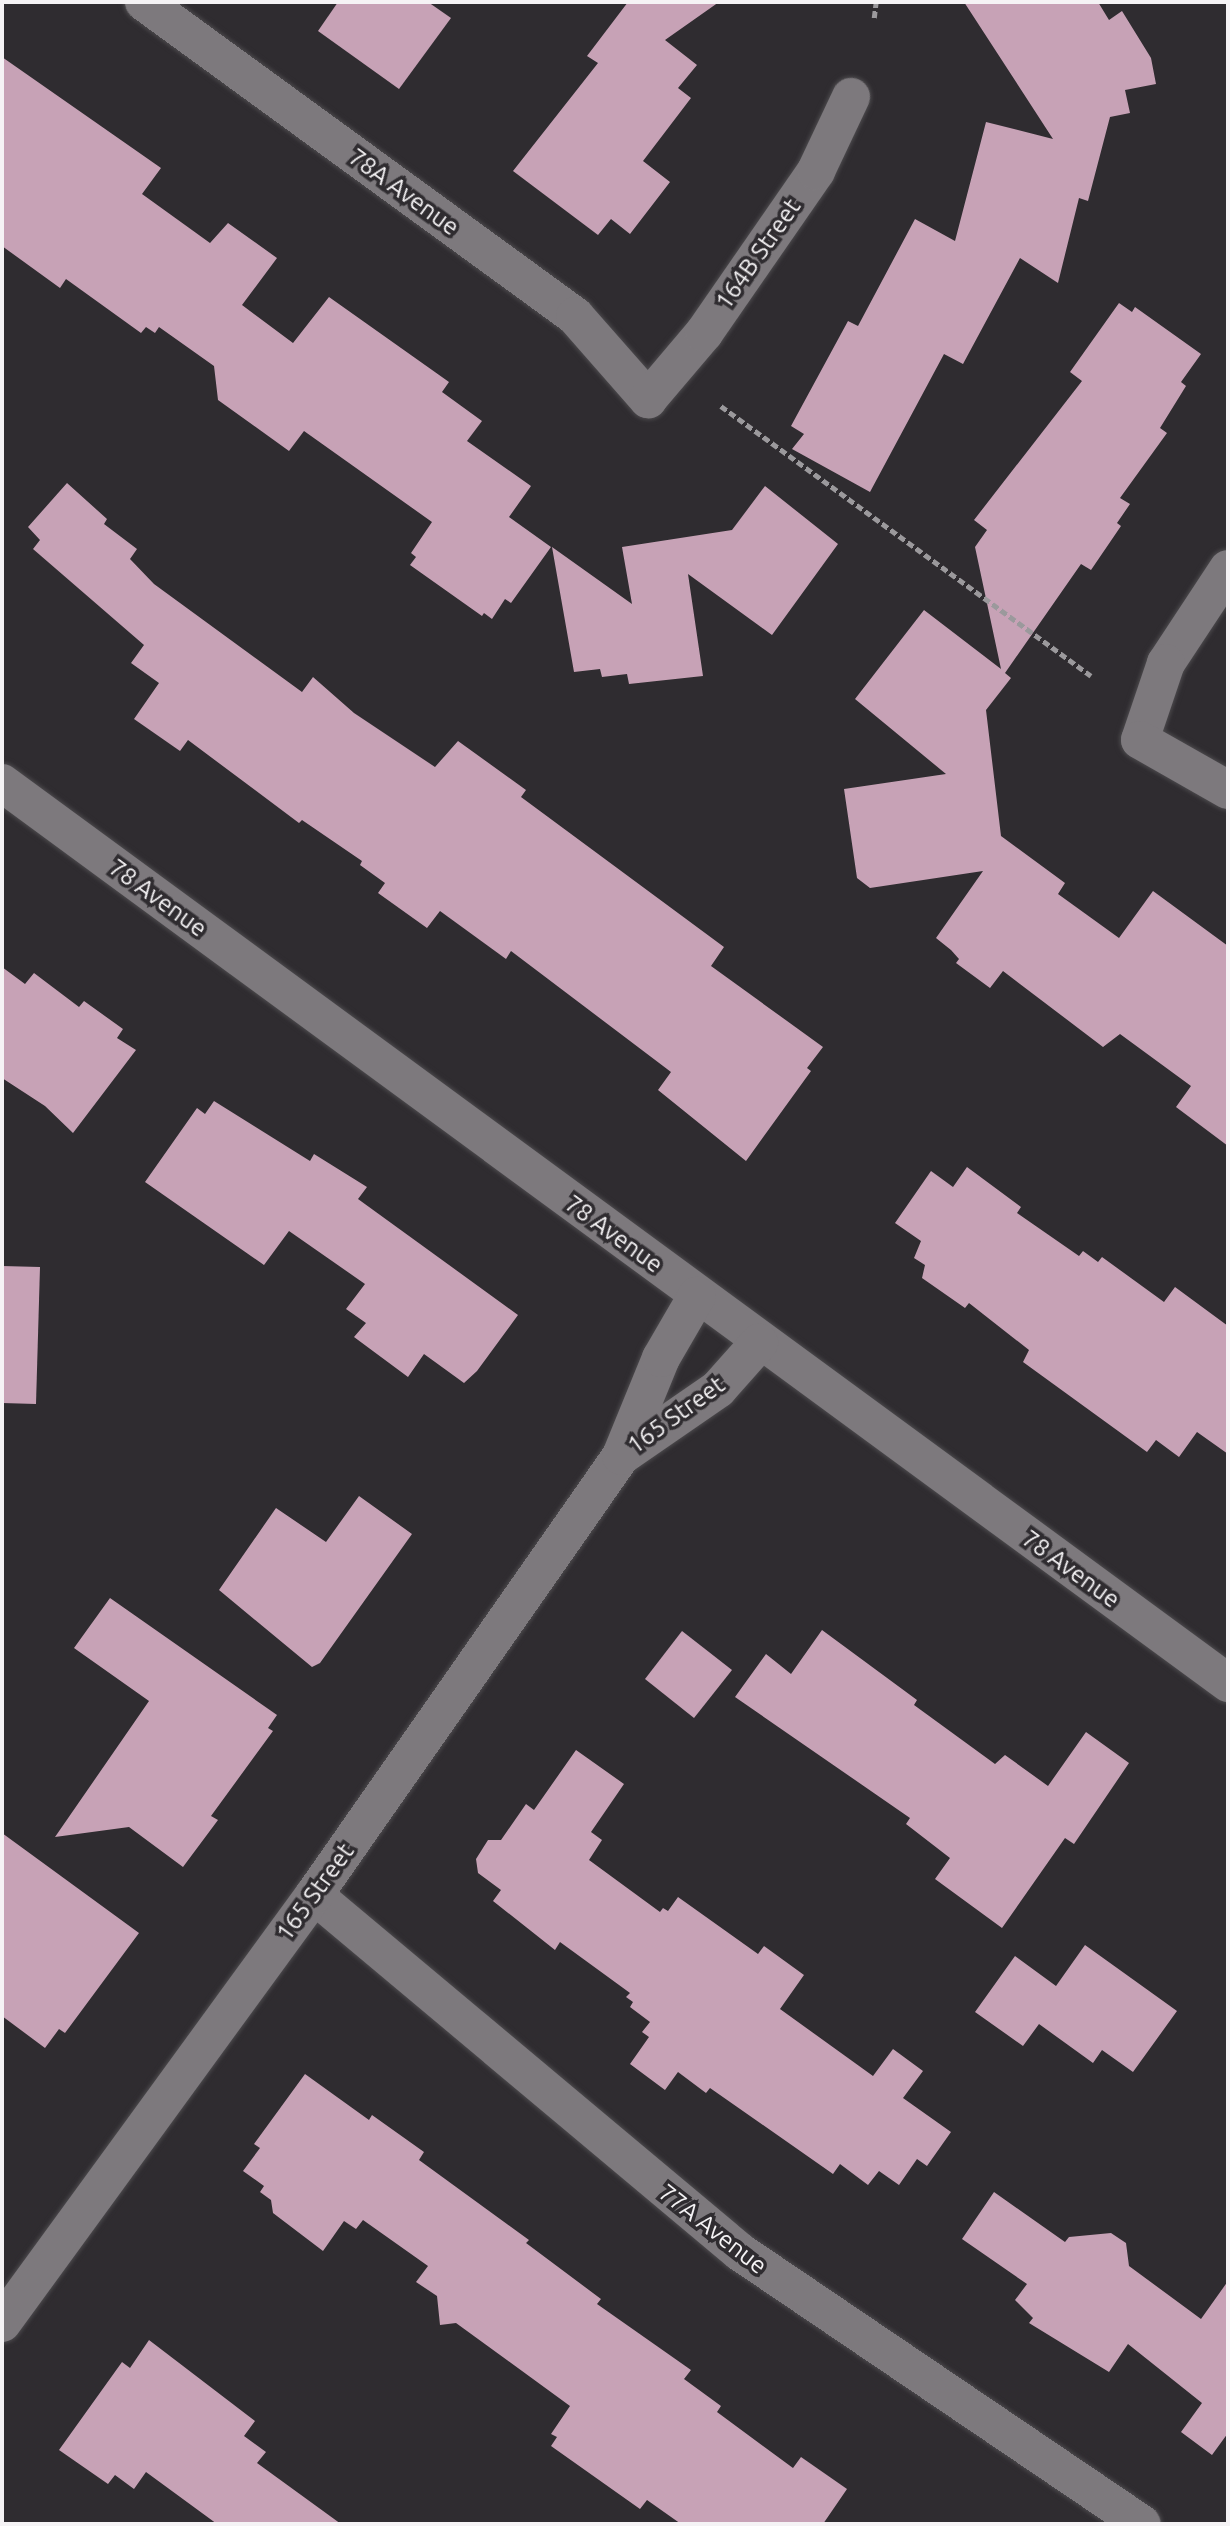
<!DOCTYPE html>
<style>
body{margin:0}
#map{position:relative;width:1230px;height:2526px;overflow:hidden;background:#2f2c30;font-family:Ubuntu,sans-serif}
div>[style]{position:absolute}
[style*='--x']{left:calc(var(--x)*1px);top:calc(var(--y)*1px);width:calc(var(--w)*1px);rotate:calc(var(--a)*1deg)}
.building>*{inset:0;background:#c7a2b6}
.path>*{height:4.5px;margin-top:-2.25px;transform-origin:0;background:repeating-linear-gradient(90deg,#9b999c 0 7px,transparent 0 10.5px)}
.roads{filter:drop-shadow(0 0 2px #4c4a4d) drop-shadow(0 0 2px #4c4a4d)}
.street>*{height:38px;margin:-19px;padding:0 19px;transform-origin:19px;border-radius:19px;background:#7d797d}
span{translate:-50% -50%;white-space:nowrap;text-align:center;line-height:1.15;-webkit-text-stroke:7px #2f2c30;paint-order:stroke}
.street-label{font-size:24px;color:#f5f3f5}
.frame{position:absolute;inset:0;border:4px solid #f5f3f5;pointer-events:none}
</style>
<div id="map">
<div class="building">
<i style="clip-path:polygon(338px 2px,428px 2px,451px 18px,399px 89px,318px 31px)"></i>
<i style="clip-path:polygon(628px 2px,719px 2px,665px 40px,697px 65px,678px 88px,691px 98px,643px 161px,670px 182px,630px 234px,611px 219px,598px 235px,513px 171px,598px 63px,587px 56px)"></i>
<i style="clip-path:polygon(964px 2px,1098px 2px,1109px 20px,1122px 11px,1151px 58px,1156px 84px,1125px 90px,1130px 113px,1110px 117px,1088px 201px,1079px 198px,1058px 283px,1020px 258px,963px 364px,944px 354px,870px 492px,792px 449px,804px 434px,791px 426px,848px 321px,858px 326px,915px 219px,955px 241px,986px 122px,1053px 139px)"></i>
<i style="clip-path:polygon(2px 57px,161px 168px,142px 194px,210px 243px,228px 223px,277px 258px,242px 305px,293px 343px,329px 297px,449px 382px,442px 392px,482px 421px,467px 441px,531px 486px,509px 517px,551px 547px,511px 603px,505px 599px,492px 619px,484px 613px,482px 616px,410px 565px,416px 557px,411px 553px,432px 522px,304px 431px,289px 451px,218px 400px,214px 366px,159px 327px,155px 333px,146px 327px,141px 333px,66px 279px,60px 288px,2px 246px)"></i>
<i style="clip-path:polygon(1119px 303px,1132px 312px,1135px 307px,1201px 354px,1181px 382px,1186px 386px,1160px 428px,1167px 433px,1120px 498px,1130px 504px,1117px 523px,1121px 526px,1091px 570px,1081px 564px,1005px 673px,1011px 678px,986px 710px,1001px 836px,1065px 883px,1058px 894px,1119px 938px,1153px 891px,1228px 946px,1228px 1146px,1176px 1107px,1191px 1086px,1120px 1034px,1103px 1047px,1003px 971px,990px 988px,956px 963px,959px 959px,951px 950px,936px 938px,983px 871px,870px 888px,857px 878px,844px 789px,946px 774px,855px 699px,924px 610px,1001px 669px,975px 547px,987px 530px,974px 520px,1082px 381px,1070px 372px)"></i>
<i style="clip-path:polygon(67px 483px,107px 519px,104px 524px,137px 549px,130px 559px,154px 584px,302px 692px,313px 677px,354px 713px,435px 767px,458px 741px,526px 790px,521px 797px,724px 947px,711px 966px,823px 1047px,807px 1068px,811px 1071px,746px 1161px,658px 1090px,671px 1072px,511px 951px,506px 959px,440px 911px,427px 928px,378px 893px,385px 883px,360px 865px,362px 861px,302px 820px,299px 823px,188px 740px,180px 751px,134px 719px,159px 683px,131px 663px,144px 645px,33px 549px,40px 540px,28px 527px)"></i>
<i style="clip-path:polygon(765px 486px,838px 544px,772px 635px,688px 574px,703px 676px,629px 684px,627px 674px,602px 677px,600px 669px,574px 672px,552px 547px,632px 604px,622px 547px,732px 530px)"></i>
<i style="clip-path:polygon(2px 967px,25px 984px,34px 973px,79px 1007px,84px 1001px,123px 1029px,117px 1038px,136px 1050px,73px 1133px,45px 1106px,2px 1078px)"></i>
<i style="clip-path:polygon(214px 1101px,310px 1161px,314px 1154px,367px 1187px,358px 1199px,518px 1315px,477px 1371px,464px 1383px,424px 1354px,408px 1377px,354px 1337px,366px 1323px,346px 1309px,365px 1284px,289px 1231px,264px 1265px,145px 1182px,197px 1108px,205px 1114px)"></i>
<i style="clip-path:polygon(967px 1167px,1021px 1207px,1017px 1213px,1079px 1256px,1083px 1251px,1098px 1262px,1102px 1257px,1164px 1302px,1175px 1287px,1228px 1326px,1228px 1454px,1197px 1432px,1179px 1457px,1156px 1440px,1147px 1452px,1023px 1362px,1029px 1350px,969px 1303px,965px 1308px,922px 1278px,925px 1265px,914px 1258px,921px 1241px,895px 1223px,931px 1171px,953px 1187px)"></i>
<i style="clip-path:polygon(2px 1266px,40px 1267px,36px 1404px,2px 1403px)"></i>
<i style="clip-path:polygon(359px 1496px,412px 1534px,320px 1663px,312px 1667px,219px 1590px,276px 1508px,326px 1542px)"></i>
<i style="clip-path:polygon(110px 1598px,277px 1715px,268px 1728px,273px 1731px,211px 1816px,218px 1820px,183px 1867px,129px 1827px,55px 1837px,149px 1701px,74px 1648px)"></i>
<i style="clip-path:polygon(822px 1630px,917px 1700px,914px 1705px,995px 1764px,1005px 1755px,1048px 1786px,1086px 1732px,1129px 1763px,1074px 1844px,1065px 1838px,1002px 1928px,935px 1879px,950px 1858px,906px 1824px,910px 1818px,735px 1697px,766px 1654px,791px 1674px)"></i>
<i style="clip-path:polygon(682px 1631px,732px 1670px,694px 1718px,645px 1679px)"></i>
<i style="clip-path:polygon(576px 1750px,624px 1784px,591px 1832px,602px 1840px,589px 1860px,660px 1912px,663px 1908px,668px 1911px,678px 1897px,758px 1954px,764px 1946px,804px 1975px,780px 2009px,873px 2076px,893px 2049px,923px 2071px,903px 2098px,951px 2132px,927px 2166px,917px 2159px,899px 2185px,879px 2171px,868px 2185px,840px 2164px,833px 2174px,710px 2088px,706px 2093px,678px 2072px,665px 2090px,630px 2064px,649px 2037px,642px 2032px,650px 2022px,630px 2007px,633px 2002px,626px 1997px,630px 1993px,560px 1942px,555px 1950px,493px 1901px,501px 1890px,478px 1873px,476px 1859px,488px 1840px,501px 1840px,526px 1804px,534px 1810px)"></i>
<i style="clip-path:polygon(2px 1833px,139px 1933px,65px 2033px,59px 2029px,45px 2048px,2px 2016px)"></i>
<i style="clip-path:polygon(1085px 1945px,1177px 2011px,1133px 2072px,1102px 2050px,1093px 2063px,1039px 2024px,1023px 2046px,975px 2012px,1015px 1956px,1056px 1986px)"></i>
<i style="clip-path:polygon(305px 2074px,369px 2120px,372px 2115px,424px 2152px,419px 2160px,529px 2240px,526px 2243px,601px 2299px,597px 2304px,691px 2370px,684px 2379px,721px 2406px,717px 2412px,793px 2468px,801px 2457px,847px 2489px,823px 2524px,681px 2524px,647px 2500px,640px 2509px,551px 2446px,557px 2437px,551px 2434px,570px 2406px,456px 2323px,440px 2325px,437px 2296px,416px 2282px,428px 2266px,363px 2220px,356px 2229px,344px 2221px,323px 2251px,273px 2213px,271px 2200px,260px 2192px,264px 2186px,243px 2171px,260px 2148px,254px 2144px)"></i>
<i style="clip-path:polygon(994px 2192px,1065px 2242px,1069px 2237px,1111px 2233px,1126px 2243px,1129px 2266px,1201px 2319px,1228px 2281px,1228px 2433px,1212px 2455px,1181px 2432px,1202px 2403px,1128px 2344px,1109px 2372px,1029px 2323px,1033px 2318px,1015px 2300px,1027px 2284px,962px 2239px)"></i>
<i style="clip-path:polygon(149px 2340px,255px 2421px,244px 2436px,266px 2452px,257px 2463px,341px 2524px,217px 2524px,146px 2472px,134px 2489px,115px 2475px,108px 2484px,59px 2450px,122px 2362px,130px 2368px)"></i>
</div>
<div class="path">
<i style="--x:874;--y:18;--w:16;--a:-83"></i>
<i style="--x:721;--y:406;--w:458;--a:36.1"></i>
</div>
<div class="roads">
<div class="street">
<i style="--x:144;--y:2;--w:533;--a:36.07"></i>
<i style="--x:575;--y:316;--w:111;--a:48.7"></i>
<i style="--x:648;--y:399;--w:87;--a:-49.7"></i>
<i style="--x:704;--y:333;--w:197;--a:-55.3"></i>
<i style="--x:816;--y:171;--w:82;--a:-64.7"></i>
<i style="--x:1228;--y:569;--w:113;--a:123.4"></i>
<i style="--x:1166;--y:663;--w:81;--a:108.7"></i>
<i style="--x:1140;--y:740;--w:101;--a:29.6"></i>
<i style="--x:2;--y:783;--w:1521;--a:36.28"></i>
<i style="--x:621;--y:1456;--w:118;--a:-34.6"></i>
<i style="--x:718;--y:1389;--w:62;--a:-48.3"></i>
<i style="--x:314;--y:1895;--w:556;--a:39.96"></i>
<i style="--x:740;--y:2252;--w:485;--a:34.1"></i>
<i style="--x:2;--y:2323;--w:530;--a:-53.91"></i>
<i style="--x:314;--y:1895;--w:536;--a:-55.03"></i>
<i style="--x:621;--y:1456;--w:106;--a:-67.8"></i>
<i style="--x:661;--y:1358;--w:72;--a:-59.9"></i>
</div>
</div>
<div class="street-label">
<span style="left:404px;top:192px;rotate:36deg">78A Avenue</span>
<span style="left:758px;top:254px;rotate:-55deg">164B Street</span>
<span style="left:158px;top:898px;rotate:36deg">78 Avenue</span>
<span style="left:614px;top:1234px;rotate:36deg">78 Avenue</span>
<span style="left:676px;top:1415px;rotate:-36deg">165 Street</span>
<span style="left:1071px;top:1569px;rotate:36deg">78 Avenue</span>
<span style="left:315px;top:1892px;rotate:-54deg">165 Street</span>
<span style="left:713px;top:2229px;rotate:38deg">77A Avenue</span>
</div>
<div class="frame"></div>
</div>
